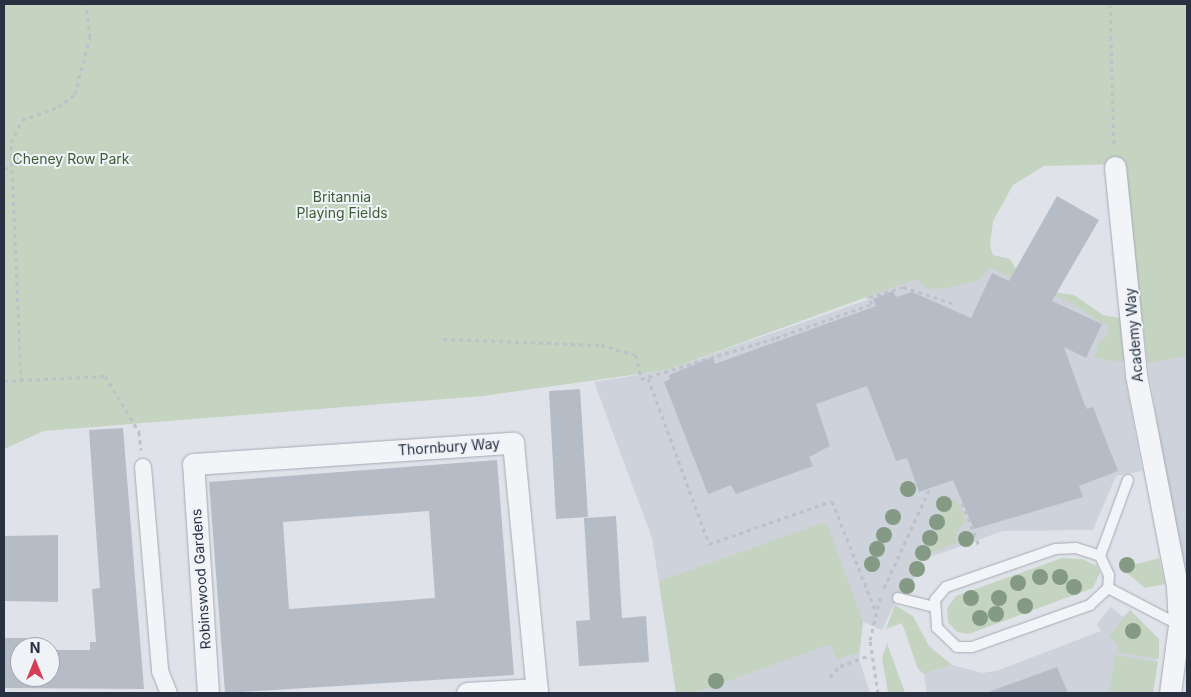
<!DOCTYPE html>
<style>
body{margin:0}
#map{position:relative;width:1191px;height:697px;overflow:hidden;background:#dfe3e9;font-family:Inter,sans-serif}
div>[style]{position:absolute}
[style*='--x']{left:calc(var(--x)*1px);top:calc(var(--y)*1px);width:calc(var(--w)*1px);rotate:calc(var(--a)*1deg)}
.built>*{inset:0;background:#cdd2db}
.green>*{inset:0;background:#c5d4c0}
.building>*{inset:0;background:#b6bcc6}
.path>*{height:3px;margin-top:-1.5px;transform-origin:0;background:repeating-linear-gradient(90deg,#bdc1c8 0 4px,transparent 0 8px)}
.roads{filter:drop-shadow(0 0 1px #a4aab3) drop-shadow(0 0 1px #a4aab3)}
.service>*{height:10px;margin:-5px;padding:0 5px;transform-origin:5px;border-radius:5px;background:#f2f4f7}
.pedestrian>*{height:16px;margin:-8px;padding:0 8px;transform-origin:8px;border-radius:8px;background:#f2f4f7}
.minor>*{height:21px;margin:-10.5px;padding:0 10.5px;transform-origin:10.5px;border-radius:10.5px;background:#f2f4f7}
.trees>*{width:16px;height:16px;margin:-8px;border-radius:50%;background:#859a85}
span{translate:-50% -50%;white-space:nowrap;text-align:center;line-height:1.15;-webkit-text-stroke:4px #eff2f7;paint-order:stroke}
.park-label{font-size:14px;color:#3c5e34}
.street-label{font-size:14px;color:#273141}
.frame{position:absolute;inset:0;border:5px solid #273141;pointer-events:none}
.north{position:absolute;left:10px;top:637px;width:50px;height:50px;box-sizing:border-box;background:#eff2f7;border:1px solid #9fa5ae;border-radius:50%;rotate:0deg;font-size:14px;font-weight:700;line-height:20px;text-align:center;color:#273141}
.north::after{content:'';display:block;margin:auto;width:18px;height:22px;background:#d53e56;clip-path:polygon(50% 0,100% 100%,50% 72%,0 100%)}
</style>
<div id="map">
<div class="built">
<i style="clip-path:polygon(989px 255px,1126px 330px,1122px 361px,1142px 471px,1116px 476px,1093px 530px,1003px 531px,922px 560px,909px 590px,903px 588px,882px 630px,863px 622px,859px 659px,870px 693px,676px 693px,652px 538px,594px 382px,667px 370px,867px 300px,866px 295px)"></i>
<i style="clip-path:polygon(1187px 351px,1187px 611px,1147px 358px)"></i>
<i style="clip-path:polygon(1111px 607px,1123px 617px,1130px 610px,1159px 639px,1153px 693px,927px 693px,924px 674px,952px 665px,983px 673px,999px 670px,1101px 631px,1097px 624px)"></i>
</div>
<div class="green">
<i style="clip-path:polygon(4px 4px,1187px 4px,1187px 356px,1148px 363px,1122px 164px,1044px 166px,1013px 185px,993px 221px,990px 246px,993px 255px,1010px 259px,1016px 269px,1059px 293px,1074px 295px,1103px 315px,1119px 318px,1122px 314px,1124px 362px,1095px 358px,1098px 343px,1109px 335px,1107px 326px,1070px 302px,990px 268px,976px 281px,946px 288px,928px 289px,916px 279px,667px 370px,483px 396px,44px 431px,4px 449px)"></i>
<i style="clip-path:polygon(948px 499px,957px 501px,966px 521px,956px 532px,957px 543px,924px 555px)"></i>
<i style="clip-path:polygon(826px 522px,863px 622px,859px 653px,836px 659px,830px 644px,694px 693px,676px 693px,659px 581px)"></i>
<i style="clip-path:polygon(1062px 558px,1082px 559px,1097px 566px,1100px 573px,1093px 588px,969px 634px,957px 632px,948px 622px,947px 608px,956px 596px)"></i>
<i style="clip-path:polygon(1159px 558px,1165px 584px,1145px 588px,1121px 568px)"></i>
<i style="clip-path:polygon(895px 605px,913px 616px,929px 646px,952px 665px,924px 674px,918px 669px,902px 623px,886px 629px)"></i>
<i style="clip-path:polygon(1130px 610px,1159px 639px,1159px 659px,1117px 652px,1118px 644px,1109px 637px)"></i>
<i style="clip-path:polygon(887px 643px,905px 693px,888px 693px,882px 658px)"></i>
<i style="clip-path:polygon(1115px 655px,1158px 662px,1153px 693px,1109px 693px)"></i>
</div>
<div class="building">
<i style="clip-path:polygon(1057px 196px,1099px 220px,1052px 301px,1102px 324px,1086px 358px,1064px 347px,1084px 403px,1087px 409px,1093px 407px,1118px 471px,1079px 486px,1083px 497px,974px 529px,953px 480px,919px 492px,907px 458px,896px 461px,867px 386px,816px 404px,830px 446px,809px 457px,813px 466px,736px 494px,731px 485px,708px 494px,664px 382px,670px 379px,669px 375px,713px 357px,715px 364px,876px 306px,873px 299px,893px 291px,896px 297px,912px 292px,971px 318px,992px 273px,1009px 281px)"></i>
<i style="clip-path:polygon(580px 389px,588px 517px,556px 519px,549px 391px)"></i>
<i style="clip-path:polygon(123px 428px,144px 689px,4px 688px,4px 638px,26px 638px,26px 647px,20px 647px,20px 677px,50px 677px,50px 650px,90px 650px,90px 642px,96px 642px,92px 589px,100px 588px,89px 430px)"></i>
<i style="clip-path:polygon(evenodd,497px 460px,514px 675px,225px 693px,209px 482px,497px 460px,429px 511px,435px 598px,289px 609px,283px 522px,429px 511px)"></i>
<i style="clip-path:polygon(616px 516px,622px 618px,646px 616px,649px 662px,579px 666px,576px 621px,590px 620px,584px 518px)"></i>
<i style="clip-path:polygon(58px 535px,58px 602px,4px 601px,4px 536px)"></i>
<i style="clip-path:polygon(1057px 667px,1068px 693px,991px 693px,991px 691px)"></i>
</div>
<div class="path">
<i style="--x:1110;--y:4;--w:143;--a:88.4"></i>
<i style="--x:4;--y:169;--w:8;--a:-14"></i>
<i style="--x:443;--y:339;--w:158;--a:2.2"></i>
<i style="--x:601;--y:345;--w:36;--a:16"></i>
<i style="--x:636;--y:355;--w:25;--a:78"></i>
<i style="--x:641;--y:379;--w:141;--a:-16.9"></i>
<i style="--x:776;--y:338;--w:102;--a:-19.5"></i>
<i style="--x:872;--y:304;--w:8;--a:-113"></i>
<i style="--x:869;--y:297;--w:35;--a:-16"></i>
<i style="--x:903;--y:287;--w:55;--a:18.1"></i>
<i style="--x:648;--y:378;--w:177;--a:69.8"></i>
<i style="--x:709;--y:544;--w:130;--a:-19.3"></i>
<i style="--x:832;--y:501;--w:119;--a:68.4"></i>
<i style="--x:4;--y:381;--w:101;--a:-2.8"></i>
<i style="--x:105;--y:376;--w:66;--a:58.7"></i>
<i style="--x:139;--y:432;--w:18;--a:84"></i>
<i style="--x:21;--y:381;--w:239;--a:-92.4"></i>
<i style="--x:11;--y:142;--w:25;--a:-63"></i>
<i style="--x:22;--y:120;--w:38;--a:-20"></i>
<i style="--x:58;--y:107;--w:21;--a:-37"></i>
<i style="--x:75;--y:94;--w:59;--a:-75.3"></i>
<i style="--x:90;--y:37;--w:33;--a:-97"></i>
<i style="--x:962;--y:503;--w:46;--a:68.4"></i>
<i style="--x:884;--y:588;--w:110;--a:-65.3"></i>
<i style="--x:830;--y:677;--w:15;--a:-48"></i>
<i style="--x:840;--y:666;--w:32;--a:-20"></i>
<i style="--x:878;--y:693;--w:54;--a:-98.6"></i>
<i style="--x:870;--y:640;--w:47;--a:-76.6"></i>
</div>
<div class="roads">
<div class="service">
<i style="--x:1076;--y:548;--w:25;--a:18"></i>
<i style="--x:1100;--y:556;--w:21;--a:65"></i>
<i style="--x:1109;--y:575;--w:13;--a:94"></i>
<i style="--x:1108;--y:588;--w:25;--a:137"></i>
<i style="--x:1090;--y:605;--w:125;--a:160.4"></i>
<i style="--x:972;--y:647;--w:15;--a:180"></i>
<i style="--x:957;--y:647;--w:28;--a:-136"></i>
<i style="--x:937;--y:628;--w:28;--a:-94"></i>
<i style="--x:935;--y:600;--w:17;--a:-50"></i>
<i style="--x:946;--y:587;--w:115;--a:-19.2"></i>
<i style="--x:1055;--y:549;--w:21;--a:-3"></i>
<i style="--x:1100;--y:556;--w:81;--a:-69.8"></i>
<i style="--x:1108;--y:588;--w:80;--a:27.5"></i>
<i style="--x:898;--y:598;--w:37;--a:14"></i>
</div>
<div class="pedestrian">
<i style="--x:143;--y:467;--w:205;--a:85.2"></i>
<i style="--x:160;--y:671;--w:24;--a:68"></i>
</div>
<div class="minor">
<i style="--x:1115;--y:167;--w:209;--a:84.2"></i>
<i style="--x:1136;--y:375;--w:215;--a:79"></i>
<i style="--x:1177;--y:586;--w:39;--a:87"></i>
<i style="--x:1179;--y:625;--w:69;--a:97.5"></i>
<i style="--x:208;--y:693;--w:229;--a:-93.7"></i>
<i style="--x:193;--y:464;--w:321;--a:-3.8"></i>
<i style="--x:513;--y:443;--w:251;--a:84.5"></i>
<i style="--x:467;--y:693;--w:70;--a:-3.3"></i>
</div>
</div>
<div class="trees">
<i style="left:908px;top:489px"></i>
<i style="left:944px;top:504px"></i>
<i style="left:893px;top:517px"></i>
<i style="left:937px;top:522px"></i>
<i style="left:884px;top:535px"></i>
<i style="left:930px;top:538px"></i>
<i style="left:966px;top:539px"></i>
<i style="left:877px;top:549px"></i>
<i style="left:923px;top:553px"></i>
<i style="left:872px;top:564px"></i>
<i style="left:1127px;top:565px"></i>
<i style="left:917px;top:569px"></i>
<i style="left:1040px;top:577px"></i>
<i style="left:1060px;top:577px"></i>
<i style="left:1018px;top:583px"></i>
<i style="left:907px;top:586px"></i>
<i style="left:1074px;top:587px"></i>
<i style="left:971px;top:598px"></i>
<i style="left:999px;top:598px"></i>
<i style="left:1025px;top:606px"></i>
<i style="left:996px;top:614px"></i>
<i style="left:980px;top:618px"></i>
<i style="left:1133px;top:631px"></i>
<i style="left:716px;top:681px"></i>
</div>
<div class="park-label">
<span style="left:71px;top:159px">Cheney Row Park</span>
<span style="left:342px;top:205px">Britannia<br>Playing Fields</span>
</div>
<div class="street-label">
<span style="left:1134px;top:335px;rotate:-95deg">Academy Way</span>
<span style="left:449px;top:447px;rotate:-4deg">Thornbury Way</span>
<span style="left:201px;top:579px;rotate:-94deg">Robinswood Gardens</span>
</div>
<div class="frame"></div>
<div class="north">N</div>
</div>
